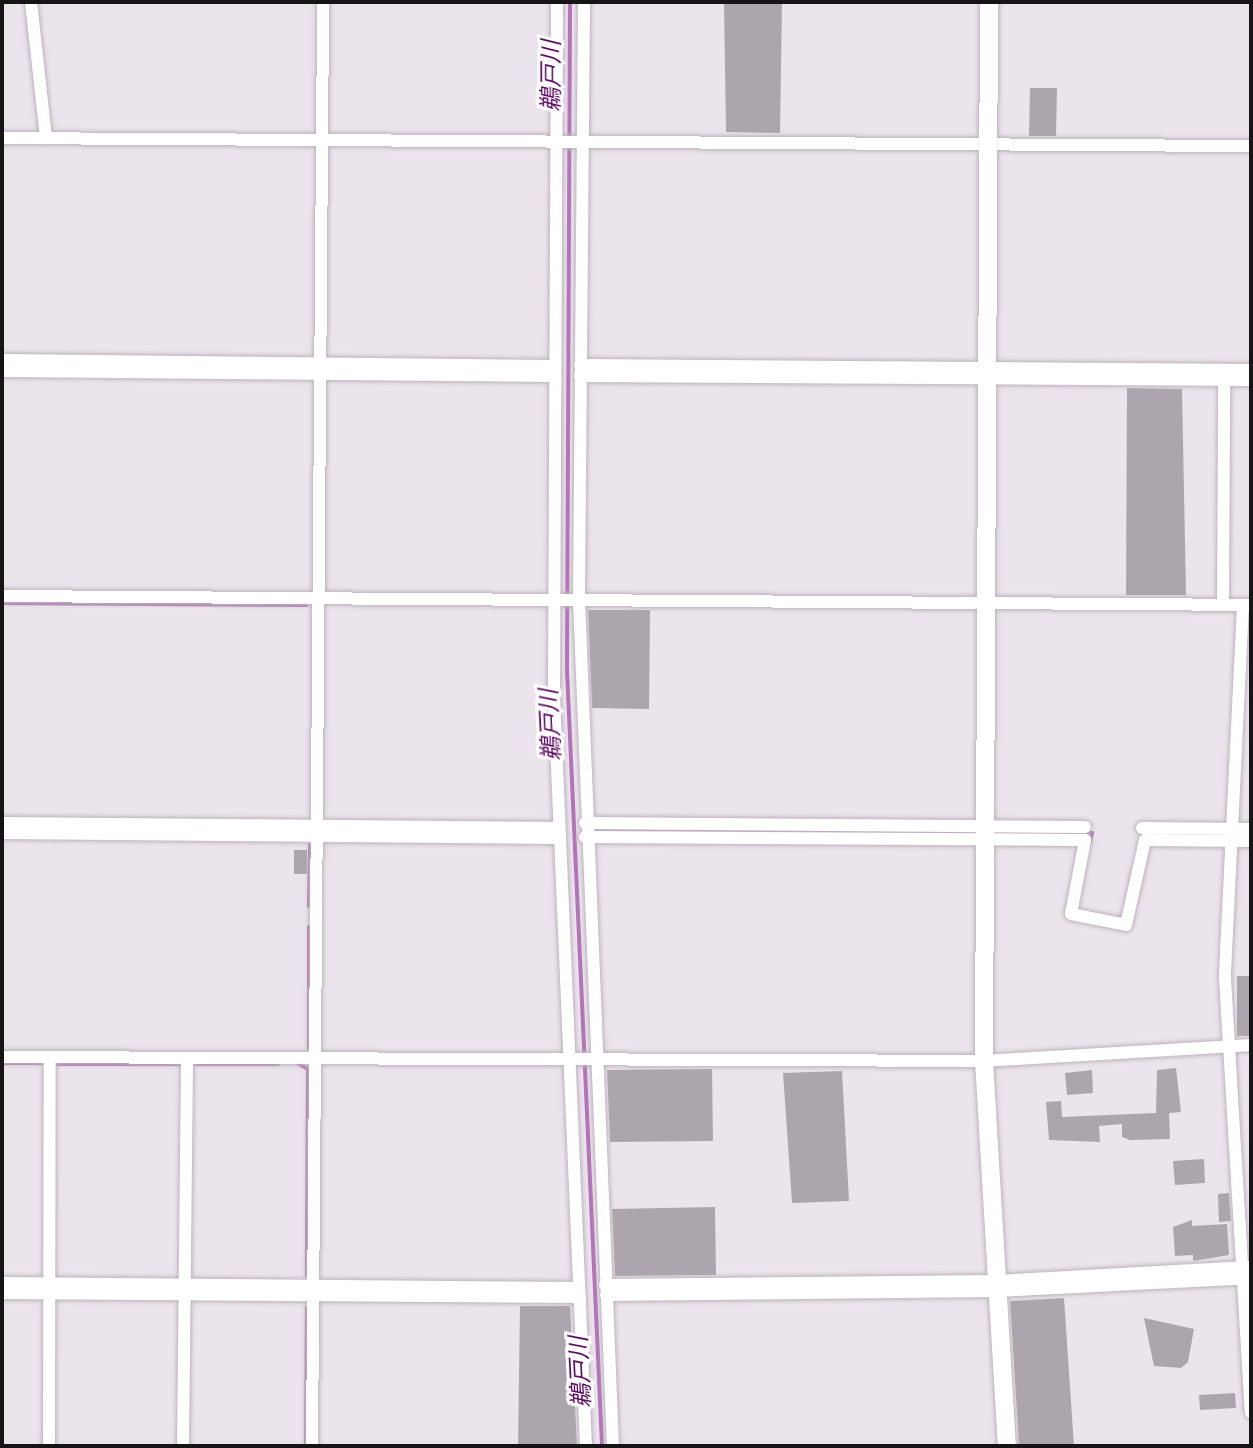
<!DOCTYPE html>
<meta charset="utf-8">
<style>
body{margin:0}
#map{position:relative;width:1253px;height:1448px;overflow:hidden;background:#ece4ed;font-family:Bitter,"Noto Sans JP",serif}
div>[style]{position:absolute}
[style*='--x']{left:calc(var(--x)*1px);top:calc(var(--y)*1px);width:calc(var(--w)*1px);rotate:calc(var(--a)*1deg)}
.stream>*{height:4px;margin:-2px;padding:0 2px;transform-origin:2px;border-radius:2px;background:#b473b9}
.building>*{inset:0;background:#ada5ad}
.roads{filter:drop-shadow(0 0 2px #bbb4bb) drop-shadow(0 0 2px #bbb4bb)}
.street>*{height:12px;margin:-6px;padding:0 6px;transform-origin:6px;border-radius:6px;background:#fff}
.secondary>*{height:18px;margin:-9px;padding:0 9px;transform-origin:9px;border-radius:9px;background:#fff}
span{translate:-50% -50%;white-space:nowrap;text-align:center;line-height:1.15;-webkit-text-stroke:6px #fff;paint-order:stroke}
.water-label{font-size:24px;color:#5f0b65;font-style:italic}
.frame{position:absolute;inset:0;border:4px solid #171417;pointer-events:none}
</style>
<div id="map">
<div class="stream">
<i style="--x:570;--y:2;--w:669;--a:90.26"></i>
<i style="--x:567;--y:671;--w:776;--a:87.41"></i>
<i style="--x:2;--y:603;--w:304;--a:0.4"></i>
<i style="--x:592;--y:830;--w:378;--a:0.5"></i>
<i style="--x:996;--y:832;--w:17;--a:0"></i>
<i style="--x:1082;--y:833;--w:10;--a:0"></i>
<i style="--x:1092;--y:833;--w:9;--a:103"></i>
<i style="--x:309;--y:906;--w:61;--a:-89.1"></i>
<i style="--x:309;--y:1048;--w:121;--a:-90"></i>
<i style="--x:2;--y:1063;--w:42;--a:0"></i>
<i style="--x:56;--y:1064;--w:126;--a:0"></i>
<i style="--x:194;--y:1064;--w:84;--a:0"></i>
<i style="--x:299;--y:1064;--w:10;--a:29"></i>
<i style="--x:308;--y:1069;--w:206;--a:90.3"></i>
<i style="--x:306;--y:1446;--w:138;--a:-89.6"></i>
</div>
<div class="building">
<i style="clip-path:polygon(724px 2px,782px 2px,780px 133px,726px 132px)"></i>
<i style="clip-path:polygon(1030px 88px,1057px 88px,1056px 136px,1029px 136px)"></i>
<i style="clip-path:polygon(1127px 388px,1182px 389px,1186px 595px,1126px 595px)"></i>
<i style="clip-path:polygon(588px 610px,650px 610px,649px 709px,592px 708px)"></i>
<i style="clip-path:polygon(294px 850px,307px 850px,307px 874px,294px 874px)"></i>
<i style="clip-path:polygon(1237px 976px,1251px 976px,1251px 1036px,1237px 1036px)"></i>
<i style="clip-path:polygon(1176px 1068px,1181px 1112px,1169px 1113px,1170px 1139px,1130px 1140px,1122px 1137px,1122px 1124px,1099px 1126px,1100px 1142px,1049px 1140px,1046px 1102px,1061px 1101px,1062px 1117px,1156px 1113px,1157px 1070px)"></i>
<i style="clip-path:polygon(712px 1069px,713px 1141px,610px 1142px,607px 1070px)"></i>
<i style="clip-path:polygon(1092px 1070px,1093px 1093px,1067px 1095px,1065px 1073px)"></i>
<i style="clip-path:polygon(842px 1071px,849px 1201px,792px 1203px,783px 1073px)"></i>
<i style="clip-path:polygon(1204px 1159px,1205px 1183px,1175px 1185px,1173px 1161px)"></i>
<i style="clip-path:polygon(1229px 1193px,1231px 1221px,1219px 1222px,1218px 1194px)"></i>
<i style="clip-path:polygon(715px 1207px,716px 1275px,615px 1276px,612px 1209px)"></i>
<i style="clip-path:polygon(1192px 1220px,1192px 1226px,1227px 1224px,1229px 1255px,1193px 1261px,1193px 1255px,1175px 1256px,1173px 1227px)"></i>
<i style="clip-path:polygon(1064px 1298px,1074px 1446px,1019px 1446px,1010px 1301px)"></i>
<i style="clip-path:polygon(520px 1306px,570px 1306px,577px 1446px,518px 1446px)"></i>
<i style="clip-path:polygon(1144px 1318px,1194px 1329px,1188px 1362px,1181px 1368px,1154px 1366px)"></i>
<i style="clip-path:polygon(1235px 1393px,1236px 1408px,1200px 1410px,1199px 1395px)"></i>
</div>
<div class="roads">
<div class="street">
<i style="--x:31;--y:2;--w:137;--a:83.7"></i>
<i style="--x:557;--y:2;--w:694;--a:90.25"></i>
<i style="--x:554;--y:696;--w:751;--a:87.56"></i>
<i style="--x:584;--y:2;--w:598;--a:90.48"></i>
<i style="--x:579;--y:600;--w:847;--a:87.7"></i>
<i style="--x:2;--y:138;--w:1249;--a:0.37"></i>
<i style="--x:2;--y:360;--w:553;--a:0.62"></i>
<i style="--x:580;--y:365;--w:671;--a:0.43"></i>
<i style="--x:2;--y:371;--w:553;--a:0.52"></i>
<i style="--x:580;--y:376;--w:671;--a:0.34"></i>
<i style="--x:2;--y:596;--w:1249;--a:0.41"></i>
<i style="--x:1223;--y:604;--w:224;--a:-89.7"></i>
<i style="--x:1243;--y:605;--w:373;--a:92.8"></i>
<i style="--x:1225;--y:978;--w:435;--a:86.6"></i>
<i style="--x:2;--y:823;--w:557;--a:0.51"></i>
<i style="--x:585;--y:823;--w:500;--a:0.46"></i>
<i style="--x:1142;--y:828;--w:109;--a:0.5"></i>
<i style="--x:2;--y:833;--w:558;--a:0.51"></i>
<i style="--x:585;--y:837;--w:500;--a:0.34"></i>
<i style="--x:1085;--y:840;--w:75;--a:100.7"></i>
<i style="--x:1071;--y:914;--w:56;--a:11.3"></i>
<i style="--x:1126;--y:925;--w:87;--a:-77.4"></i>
<i style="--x:1145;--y:840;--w:106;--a:0.5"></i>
<i style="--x:2;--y:1057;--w:982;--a:0.23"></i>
<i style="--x:984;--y:1061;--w:267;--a:-3.4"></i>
<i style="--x:2;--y:1283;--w:577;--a:0.5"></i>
<i style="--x:605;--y:1285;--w:392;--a:-0.6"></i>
<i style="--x:997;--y:1281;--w:254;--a:-3.2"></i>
<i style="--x:2;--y:1293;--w:578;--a:0.4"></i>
<i style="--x:606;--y:1295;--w:391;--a:-0.6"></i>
<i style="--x:997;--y:1291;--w:253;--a:-2.9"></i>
<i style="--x:49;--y:1446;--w:389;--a:-89.9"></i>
<i style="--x:183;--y:1446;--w:388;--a:-89.4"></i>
<i style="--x:312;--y:1446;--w:1444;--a:-89.56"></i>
</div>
<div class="secondary">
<i style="--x:989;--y:2;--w:1059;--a:90.27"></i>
<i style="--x:984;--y:1061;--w:386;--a:86.6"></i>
</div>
</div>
<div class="water-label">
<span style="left:552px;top:76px;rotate:-90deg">鵜戸川</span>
<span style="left:551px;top:725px;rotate:-93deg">鵜戸川</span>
<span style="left:581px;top:1372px;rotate:-93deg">鵜戸川</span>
</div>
<div class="frame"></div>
</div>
